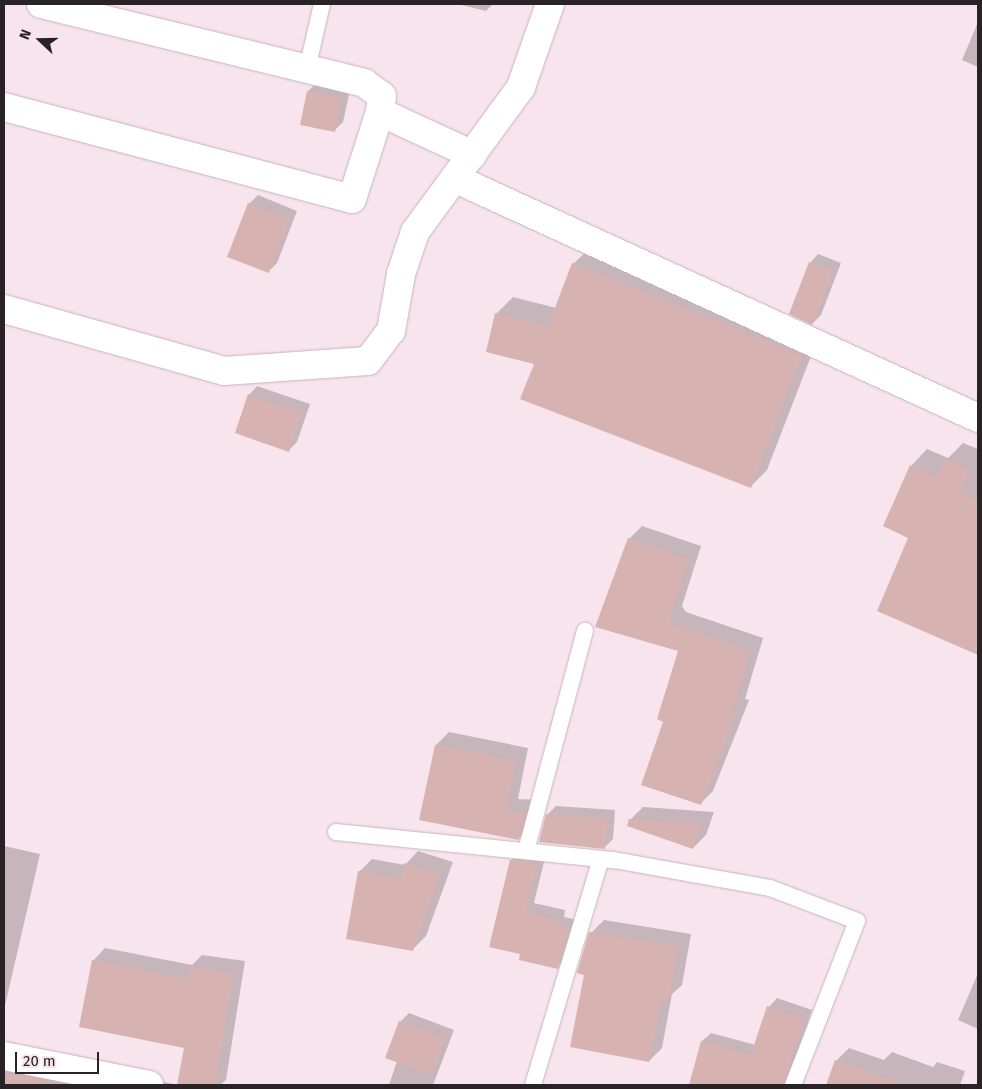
<!DOCTYPE html>
<style>
body{margin:0}
#map{position:relative;width:982px;height:1089px;overflow:hidden;background:#f8e4ec;font-family:"Fira Sans",sans-serif}
div>[style]{position:absolute}
[style*='--x']{left:calc(var(--x)*1px);top:calc(var(--y)*1px);width:calc(var(--w)*1px);rotate:calc(var(--a)*1deg)}
.shadow>*{inset:0;background:#0003}
.building>*{inset:0;background:#d6b2b0}
.roads{filter:drop-shadow(0 0 1px #c7b4bc) drop-shadow(0 0 1px #c7b4bc)}
.service>*{height:16px;margin:-8px;padding:0 8px;transform-origin:8px;border-radius:8px;background:#fff}
.minor>*{height:28px;margin:-14px;padding:0 14px;transform-origin:14px;border-radius:14px;background:#fff}
span{translate:-50% -50%;white-space:nowrap;text-align:center;line-height:1.15;-webkit-text-stroke:4.5px #f8e4ec;paint-order:stroke}
.frame{position:absolute;inset:0;border:5px solid #2a2326;pointer-events:none}
.north{position:absolute;left:15px;top:15px;width:50px;height:50px;-webkit-text-stroke:4px #f8e4ec;paint-order:stroke;rotate:291deg;font-size:14px;font-weight:700;line-height:20px;text-align:center;color:#2a2326}
.north::after{content:'';display:block;margin:auto;width:18px;height:22px;background:#2a2326;clip-path:polygon(50% 0,100% 100%,50% 72%,0 100%)}
.scale{position:absolute;left:15px;top:1052px;width:84px;height:22px;box-sizing:border-box;border:2px solid #2a2326;border-top:0;padding-left:6px;font-size:15px;line-height:18px;white-space:nowrap;color:#2a2326;-webkit-text-stroke:4px #f8e4ec;paint-order:stroke}
</style>
<div id="map">
<div class="shadow">
<i style="clip-path:polygon(457px 4px,493px 4px,486px 11px)"></i>
<i style="clip-path:polygon(978px 22px,978px 67px,962px 60px)"></i>
<i style="clip-path:polygon(317px 83px,350px 90px,343px 122px,334px 131px,308px 91px)"></i>
<i style="clip-path:polygon(258px 195px,297px 211px,277px 263px,268px 272px,249px 204px)"></i>
<i style="clip-path:polygon(590px 248px,818px 338px,767px 470px,751px 486px,535px 363px,496px 314px,513px 297px,556px 308px,573px 264px)"></i>
<i style="clip-path:polygon(818px 254px,841px 263px,821px 315px,812px 324px,810px 263px)"></i>
<i style="clip-path:polygon(257px 386px,310px 404px,297px 442px,289px 450px,249px 395px)"></i>
<i style="clip-path:polygon(963px 443px,978px 449px,978px 654px,878px 610px,910px 537px,911px 466px,927px 449px,948px 458px)"></i>
<i style="clip-path:polygon(642px 526px,701px 546px,682px 606px,686px 612px,763px 638px,745px 699px,749px 700px,713px 791px,700px 804px,665px 721px,679px 651px,629px 539px)"></i>
<i style="clip-path:polygon(449px 732px,528px 748px,518px 799px,538px 800px,531px 826px,518px 839px,421px 819px,436px 745px)"></i>
<i style="clip-path:polygon(556px 806px,615px 810px,613px 839px,604px 848px,547px 815px)"></i>
<i style="clip-path:polygon(643px 807px,714px 812px,706px 835px,693px 848px,630px 820px)"></i>
<i style="clip-path:polygon(4px 846px,40px 854px,4px 1010px)"></i>
<i style="clip-path:polygon(418px 851px,453px 862px,426px 936px,413px 949px,359px 872px,372px 859px,405px 865px)"></i>
<i style="clip-path:polygon(520px 851px,546px 854px,534px 903px,565px 910px,564px 917px,578px 920px,566px 959px,557px 967px,522px 953px,511px 860px)"></i>
<i style="clip-path:polygon(604px 920px,691px 934px,682px 985px,672px 994px,662px 1048px,649px 1061px,591px 933px)"></i>
<i style="clip-path:polygon(105px 948px,192px 965px,202px 955px,245px 961px,226px 1080px,220px 1085px,4px 1085px,4px 1049px,178px 1085px,185px 1047px,93px 961px)"></i>
<i style="clip-path:polygon(978px 973px,978px 1029px,958px 1020px)"></i>
<i style="clip-path:polygon(777px 998px,812px 1010px,787px 1085px,691px 1085px,702px 1041px,711px 1033px,756px 1045px,769px 1007px)"></i>
<i style="clip-path:polygon(409px 1013px,454px 1030px,433px 1085px,389px 1085px,397px 1061px,400px 1022px)"></i>
<i style="clip-path:polygon(849px 1048px,884px 1060px,892px 1052px,933px 1067px,937px 1062px,965px 1071px,960px 1085px,828px 1085px,837px 1060px)"></i>
</div>
<div class="building">
<i style="clip-path:polygon(307px 91px,342px 98px,335px 132px,300px 125px)"></i>
<i style="clip-path:polygon(248px 203px,289px 219px,269px 273px,227px 257px)"></i>
<i style="clip-path:polygon(809px 262px,833px 271px,812px 325px,789px 314px)"></i>
<i style="clip-path:polygon(572px 263px,802px 355px,751px 488px,520px 399px,534px 364px,486px 352px,495px 313px,548px 326px)"></i>
<i style="clip-path:polygon(248px 394px,302px 413px,289px 452px,235px 433px)"></i>
<i style="clip-path:polygon(945px 459px,970px 470px,960px 492px,978px 500px,978px 655px,877px 611px,908px 538px,883px 526px,910px 465px,937px 477px)"></i>
<i style="clip-path:polygon(628px 538px,689px 559px,670px 619px,673px 624px,751px 651px,732px 712px,737px 713px,701px 805px,641px 785px,663px 722px,657px 719px,678px 651px,595px 627px)"></i>
<i style="clip-path:polygon(435px 745px,516px 760px,506px 811px,526px 813px,519px 840px,419px 820px)"></i>
<i style="clip-path:polygon(546px 814px,607px 818px,605px 849px,539px 842px)"></i>
<i style="clip-path:polygon(629px 819px,702px 824px,693px 849px,627px 826px)"></i>
<i style="clip-path:polygon(510px 860px,538px 862px,526px 912px,558px 919px,556px 925px,570px 928px,558px 969px,519px 960px,520px 954px,489px 947px)"></i>
<i style="clip-path:polygon(404px 863px,440px 875px,413px 951px,346px 939px,358px 871px,401px 879px)"></i>
<i style="clip-path:polygon(589px 932px,679px 946px,669px 999px,662px 998px,649px 1062px,570px 1047px,584px 975px,577px 973px)"></i>
<i style="clip-path:polygon(92px 960px,187px 979px,189px 967px,234px 973px,215px 1085px,177px 1085px,184px 1048px,79px 1027px)"></i>
<i style="clip-path:polygon(767px 1006px,805px 1019px,783px 1085px,689px 1085px,701px 1041px,751px 1054px)"></i>
<i style="clip-path:polygon(399px 1021px,446px 1038px,433px 1075px,385px 1058px)"></i>
<i style="clip-path:polygon(835px 1060px,898px 1082px,898px 1085px,826px 1085px)"></i>
<i style="clip-path:polygon(4px 1072px,71px 1085px,4px 1085px)"></i>
</div>
<div class="roads">
<div class="service">
<i style="--x:307;--y:69;--w:67;--a:-77"></i>
<i style="--x:336;--y:832;--w:279;--a:5.8"></i>
<i style="--x:614;--y:860;--w:158;--a:10.2"></i>
<i style="--x:770;--y:888;--w:93;--a:20.8"></i>
<i style="--x:857;--y:921;--w:176;--a:111.3"></i>
<i style="--x:526;--y:851;--w:228;--a:-75"></i>
<i style="--x:533;--y:1085;--w:236;--a:-73.3"></i>
</div>
<div class="minor">
<i style="--x:41;--y:4;--w:333;--a:13.7"></i>
<i style="--x:364;--y:83;--w:22;--a:36"></i>
<i style="--x:382;--y:96;--w:16;--a:97"></i>
<i style="--x:4;--y:107;--w:360;--a:14.8"></i>
<i style="--x:352;--y:199;--w:91;--a:-72.2"></i>
<i style="--x:380;--y:112;--w:102;--a:24.8"></i>
<i style="--x:456;--y:179;--w:574;--a:24.6"></i>
<i style="--x:4;--y:309;--w:229;--a:15.7"></i>
<i style="--x:224;--y:371;--w:144;--a:-4"></i>
<i style="--x:368;--y:361;--w:38;--a:-53"></i>
<i style="--x:391;--y:331;--w:58;--a:-80"></i>
<i style="--x:401;--y:274;--w:44;--a:-71.6"></i>
<i style="--x:415;--y:232;--w:180;--a:-53.8"></i>
<i style="--x:521;--y:87;--w:88;--a:-70.7"></i>
<i style="--x:4;--y:1056;--w:148;--a:11.3"></i>
</div>
</div>
<div class="frame"></div>
<div class="north">N</div>
<div class="scale">20 m</div>
</div>
